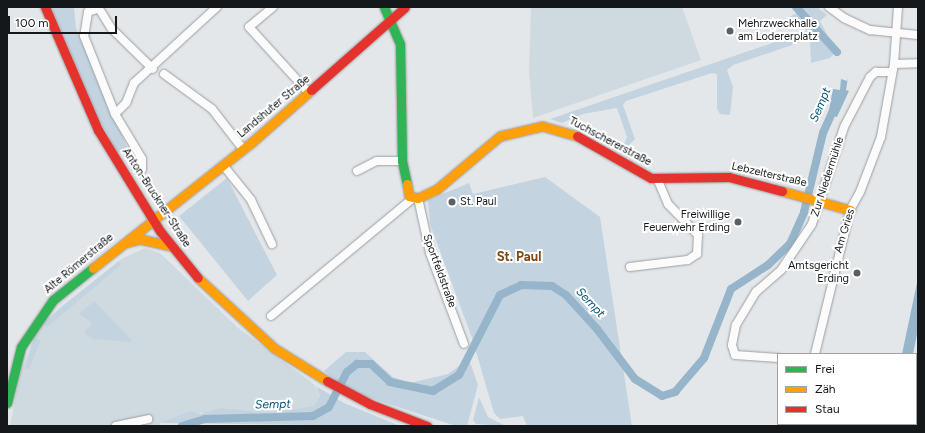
<!DOCTYPE html>
<meta charset="utf-8">
<style>
body{margin:0}
#map{position:relative;width:925px;height:433px;overflow:hidden;background:#e4e7ea;font-family:Figtree,sans-serif}
div>[style]{position:absolute}
[style*='--x']{left:calc(var(--x)*1px);top:calc(var(--y)*1px);width:calc(var(--w)*1px);rotate:calc(var(--a)*1deg)}
.built>*{inset:0;background:#cfdae0}
.green>*{inset:0;background:#c3d4e0}
.water>*{inset:0;background:#96b5ca}
.canal>*{height:8px;margin:-4px;padding:0 4px;transform-origin:4px;border-radius:4px;background:#96b5ca}
.roads{filter:drop-shadow(0 0 1px #9b9ea1) drop-shadow(0 0 1px #9b9ea1)}
.street>*{height:8px;margin:-4px;padding:0 4px;transform-origin:4px;border-radius:4px;background:#fbfbfc}
.fast>*{height:9px;margin:-4.5px;padding:0 4.5px;transform-origin:4.5px;border-radius:4.5px;background:#30b455}
.slow>*{height:9px;margin:-4.5px;padding:0 4.5px;transform-origin:4.5px;border-radius:4.5px;background:#ff9f0a}
.jam>*{height:9px;margin:-4.5px;padding:0 4.5px;transform-origin:4.5px;border-radius:4.5px;background:#e5322d}
.dots>*{width:11px;height:11px;translate:-50% -50%;box-sizing:border-box;border:2px solid #fff;border-radius:50%}
span{translate:-50% -50%;white-space:nowrap;text-align:center;line-height:1.15;-webkit-text-stroke:4px #fff;paint-order:stroke}
.poi-label{font-size:11px;color:#15181a}
.left{translate:0 -50%;text-align:left}
.right{translate:-100% -50%;text-align:right}
.street-label{font-size:11px;color:#15181a}
.water-label{font-size:12px;color:#005278;font-style:italic}
.quarter-label{font-size:13px;color:#814714;font-weight:700}
.frame{position:absolute;inset:0;border:8px solid #15181a;pointer-events:none}
.legend{position:absolute;left:777px;top:353px;width:140px;height:72px;box-sizing:border-box;background:#fff;border:1px solid #a1a3a3;margin:0;padding:5px 7px;list-style:none;font-size:12px;color:#15181a}
.legend li{display:flex;align-items:center;gap:8px;height:20px}
.legend b{width:20px;border:1px solid #a1a3a3}
.scale{position:absolute;left:8px;top:16px;width:109px;height:18px;box-sizing:border-box;border:2px solid #15181a;border-top:0;padding-left:5px;font-size:12px;line-height:14px;white-space:nowrap;color:#15181a;-webkit-text-stroke:3px #fff;paint-order:stroke}
</style>
<div id="map">
<div class="built">
<i style="clip-path:polygon(531px 7px,682px 7px,701px 60px,533px 118px,529px 72px)"></i>
<i style="clip-path:polygon(145px 248px,160px 253px,237px 327px,314px 384px,320px 396px,314px 407px,272px 413px,194px 413px,160px 423px,161px 426px,10px 426px,20px 375px,34px 338px,45px 322px,121px 259px)"></i>
</div>
<div class="green">
<i style="clip-path:polygon(51px 7px,74px 7px,76px 28px,127px 147px,118px 153px,101px 123px)"></i>
<i style="clip-path:polygon(801px 7px,817px 7px,827px 15px,820px 21px,836px 52px,830px 58px,811px 63px,810px 42px,807px 40px,733px 65px,727px 70px,733px 87px,730px 115px,720px 114px,717px 109px,717px 74px,712px 73px,626px 101px,623px 105px,635px 139px,628px 146px,624px 144px,627px 137px,617px 108px,583px 114px,562px 123px,550px 119px,807px 31px,789px 17px,802px 10px)"></i>
<i style="clip-path:polygon(545px 177px,600px 217px,632px 426px,527px 426px,523px 416px,500px 419px,494px 413px,472px 338px,430px 224px,428px 200px,469px 183px,473px 194px)"></i>
<i style="clip-path:polygon(227px 178px,277px 275px,248px 301px,179px 216px)"></i>
<i style="clip-path:polygon(119px 261px,121px 265px,46px 328px,45px 322px,61px 307px)"></i>
<i style="clip-path:polygon(94px 301px,132px 340px,131px 342px,93px 339px,84px 333px,92px 323px,79px 314px)"></i>
<i style="clip-path:polygon(34px 338px,41px 340px,29px 369px,25px 369px)"></i>
<i style="clip-path:polygon(346px 352px,365px 352px,393px 377px,410px 383px,448px 374px,460px 365px,467px 353px,478px 385px,467px 426px,456px 426px,361px 395px,338px 382px,324px 371px)"></i>
<i style="clip-path:polygon(316px 386px,344px 403px,400px 426px,160px 423px,190px 411px,201px 414px,220px 408px,272px 413px,314px 406px,320px 396px)"></i>
<i style="clip-path:polygon(479px 397px,488px 417px,506px 426px,476px 424px,473px 420px)"></i>
</div>
<div class="water">
<i style="clip-path:polygon(848px 77px,846px 90px,849px 91px,837px 117px,828px 115px,833px 89px,840px 90px,841px 79px,847px 81px)"></i>
<i style="clip-path:polygon(918px 278px,918px 329px,913px 354px,902px 354px)"></i>
</div>
<div class="canal">
<i style="--x:796;--y:7;--w:61;--a:47.7"></i>
<i style="--x:182;--y:426;--w:24;--a:-17"></i>
<i style="--x:205;--y:419;--w:108;--a:-1.6"></i>
<i style="--x:313;--y:416;--w:18;--a:-29"></i>
<i style="--x:329;--y:407;--w:39;--a:-63"></i>
<i style="--x:347;--y:372;--w:13;--a:-39"></i>
<i style="--x:357;--y:364;--w:14;--a:0"></i>
<i style="--x:371;--y:364;--w:26;--a:43"></i>
<i style="--x:390;--y:382;--w:44;--a:11.8"></i>
<i style="--x:433;--y:391;--w:31;--a:-32"></i>
<i style="--x:459;--y:375;--w:90;--a:-62.9"></i>
<i style="--x:500;--y:295;--w:23;--a:-25"></i>
<i style="--x:521;--y:285;--w:31;--a:2"></i>
<i style="--x:552;--y:286;--w:17;--a:33"></i>
<i style="--x:566;--y:295;--w:46;--a:47.6"></i>
<i style="--x:597;--y:329;--w:63;--a:52.8"></i>
<i style="--x:635;--y:379;--w:32;--a:32"></i>
<i style="--x:662;--y:396;--w:14;--a:-17"></i>
<i style="--x:675;--y:392;--w:45;--a:-49.5"></i>
<i style="--x:704;--y:358;--w:74;--a:-68.6"></i>
<i style="--x:731;--y:289;--w:44;--a:-33"></i>
<i style="--x:768;--y:265;--w:30;--a:-44"></i>
<i style="--x:790;--y:244;--w:35;--a:-66"></i>
<i style="--x:804;--y:212;--w:81;--a:-76.5"></i>
<i style="--x:823;--y:133;--w:30;--a:-66"></i>
</div>
<div class="roads">
<div class="street">
<i style="--x:98;--y:7;--w:26;--a:58"></i>
<i style="--x:112;--y:29;--w:57;--a:44.3"></i>
<i style="--x:273;--y:7;--w:31;--a:140"></i>
<i style="--x:249;--y:27;--w:89;--a:47.7"></i>
<i style="--x:829;--y:7;--w:19;--a:36"></i>
<i style="--x:844;--y:18;--w:29;--a:25"></i>
<i style="--x:870;--y:30;--w:48;--a:5.9"></i>
<i style="--x:97;--y:9;--w:9;--a:162"></i>
<i style="--x:88;--y:12;--w:24;--a:99"></i>
<i style="--x:84;--y:36;--w:84;--a:68.3"></i>
<i style="--x:115;--y:114;--w:52;--a:59"></i>
<i style="--x:142;--y:159;--w:10;--a:90"></i>
<i style="--x:894;--y:64;--w:24;--a:-2"></i>
<i style="--x:164;--y:74;--w:59;--a:36.1"></i>
<i style="--x:212;--y:109;--w:51;--a:52.2"></i>
<i style="--x:115;--y:114;--w:16;--a:-45"></i>
<i style="--x:126;--y:103;--w:22;--a:-68"></i>
<i style="--x:134;--y:83;--w:113;--a:-42.5"></i>
<i style="--x:223;--y:165;--w:45;--a:51.3"></i>
<i style="--x:251;--y:200;--w:49;--a:64.5"></i>
<i style="--x:357;--y:171;--w:22;--a:-27"></i>
<i style="--x:377;--y:161;--w:25;--a:0"></i>
<i style="--x:418;--y:198;--w:56;--a:77.7"></i>
<i style="--x:430;--y:253;--w:97;--a:69.5"></i>
<i style="--x:630;--y:267;--w:58;--a:-6.9"></i>
<i style="--x:688;--y:260;--w:11;--a:-34"></i>
<i style="--x:697;--y:254;--w:19;--a:-87"></i>
<i style="--x:698;--y:235;--w:43;--a:-134.1"></i>
<i style="--x:668;--y:204;--w:28;--a:-113"></i>
<i style="--x:271;--y:316;--w:185;--a:-39.7"></i>
<i style="--x:815;--y:354;--w:148;--a:-76.3"></i>
<i style="--x:850;--y:210;--w:21;--a:-61"></i>
<i style="--x:860;--y:192;--w:59;--a:-69.1"></i>
<i style="--x:881;--y:137;--w:74;--a:-79.9"></i>
<i style="--x:894;--y:64;--w:57;--a:-86"></i>
<i style="--x:778;--y:358;--w:43;--a:-176"></i>
<i style="--x:735;--y:355;--w:10;--a:-107"></i>
<i style="--x:732;--y:345;--w:20;--a:-79"></i>
<i style="--x:736;--y:325;--w:39;--a:-59"></i>
<i style="--x:756;--y:292;--w:33;--a:-41"></i>
<i style="--x:781;--y:270;--w:55;--a:-56"></i>
<i style="--x:812;--y:224;--w:102;--a:-71.7"></i>
<i style="--x:844;--y:127;--w:56;--a:-62.5"></i>
<i style="--x:870;--y:77;--w:8;--a:-40"></i>
<i style="--x:876;--y:72;--w:16;--a:0"></i>
<i style="--x:916;--y:418;--w:11;--a:-80"></i>
<i style="--x:807;--y:424;--w:2;--a:63"></i>
<i style="--x:116;--y:426;--w:33;--a:-12"></i>
<i style="--x:800;--y:426;--w:2;--a:-63"></i>
<i style="--x:914;--y:426;--w:2;--a:-63"></i>
</div>
<div class="fast">
<i style="--x:384;--y:7;--w:40;--a:66.6"></i>
<i style="--x:400;--y:44;--w:117;--a:89"></i>
<i style="--x:402;--y:161;--w:24;--a:78"></i>
<i style="--x:7;--y:403;--w:58;--a:-76"></i>
<i style="--x:21;--y:347;--w:57;--a:-55.8"></i>
<i style="--x:53;--y:300;--w:51;--a:-38.7"></i>
</div>
<div class="slow">
<i style="--x:407;--y:184;--w:12;--a:81"></i>
<i style="--x:409;--y:196;--w:9;--a:13"></i>
<i style="--x:418;--y:198;--w:21;--a:-25"></i>
<i style="--x:437;--y:189;--w:82;--a:-40.1"></i>
<i style="--x:500;--y:136;--w:43;--a:-13.4"></i>
<i style="--x:542;--y:126;--w:36;--a:16"></i>
<i style="--x:782;--y:191;--w:71;--a:15.6"></i>
<i style="--x:125;--y:243;--w:16;--a:-15"></i>
<i style="--x:140;--y:239;--w:31;--a:13"></i>
<i style="--x:93;--y:268;--w:203;--a:-38.4"></i>
<i style="--x:252;--y:142;--w:79;--a:-41.4"></i>
<i style="--x:198;--y:278;--w:103;--a:42.6"></i>
<i style="--x:274;--y:348;--w:62;--a:31.9"></i>
</div>
<div class="jam">
<i style="--x:45;--y:7;--w:134;--a:66.7"></i>
<i style="--x:98;--y:130;--w:119;--a:58.5"></i>
<i style="--x:160;--y:231;--w:60;--a:51"></i>
<i style="--x:311;--y:90;--w:125;--a:-41.4"></i>
<i style="--x:577;--y:136;--w:85;--a:29.6"></i>
<i style="--x:651;--y:178;--w:78;--a:-0.7"></i>
<i style="--x:729;--y:177;--w:55;--a:14.8"></i>
<i style="--x:327;--y:381;--w:49;--a:28.1"></i>
<i style="--x:370;--y:404;--w:61;--a:21.1"></i>
</div>
</div>
<div class="dots">
<i style="left:730px;top:31px;background:#5d6063"></i>
<i style="left:452px;top:202px;background:#5d6063"></i>
<i style="left:738px;top:222px;background:#5d6063"></i>
<i style="left:857px;top:273px;background:#5d6063"></i>
</div>
<div class="poi-label">
<span class="left" style="left:738px;top:31px">Mehrzweckhalle<br>am Lodererplatz</span>
<span class="left" style="left:460px;top:202px">St. Paul</span>
<span class="right" style="left:730px;top:222px">Freiwillige<br>Feuerwehr Erding</span>
<span class="right" style="left:849px;top:273px">Amtsgericht<br>Erding</span>
</div>
<div class="street-label">
<span style="left:274px;top:107px;rotate:-40deg">Landshuter Straße</span>
<span style="left:610px;top:142px;rotate:28deg">Tuchschererstraße</span>
<span style="left:769px;top:175px;rotate:13deg">Lebzelterstraße</span>
<span style="left:828px;top:177px;rotate:-72deg">Zur Niedermühle</span>
<span style="left:156px;top:198px;rotate:57deg">Anton-Bruckner-Straße</span>
<span style="left:845px;top:231px;rotate:-73deg">Am Gries</span>
<span style="left:79px;top:264px;rotate:-40deg">Alte Römerstraße</span>
<span style="left:439px;top:271px;rotate:70deg">Sportfeldstraße</span>
</div>
<div class="water-label">
<span style="left:821px;top:105px;rotate:-67deg">Sempt</span>
<span style="left:590px;top:303px;rotate:47deg">Sempt</span>
<span style="left:273px;top:405px;rotate:-1deg">Sempt</span>
</div>
<div class="quarter-label">
<span style="left:519px;top:257px">St. Paul</span>
</div>
<div class="frame"></div>
<ul class="legend">
<li><b style="height:5px;background:#30b455"></b>Frei</li>
<li><b style="height:5px;background:#ff9f0a"></b>Zäh</li>
<li><b style="height:5px;background:#e5322d"></b>Stau</li>
</ul>
<div class="scale">100 m</div>
</div>
